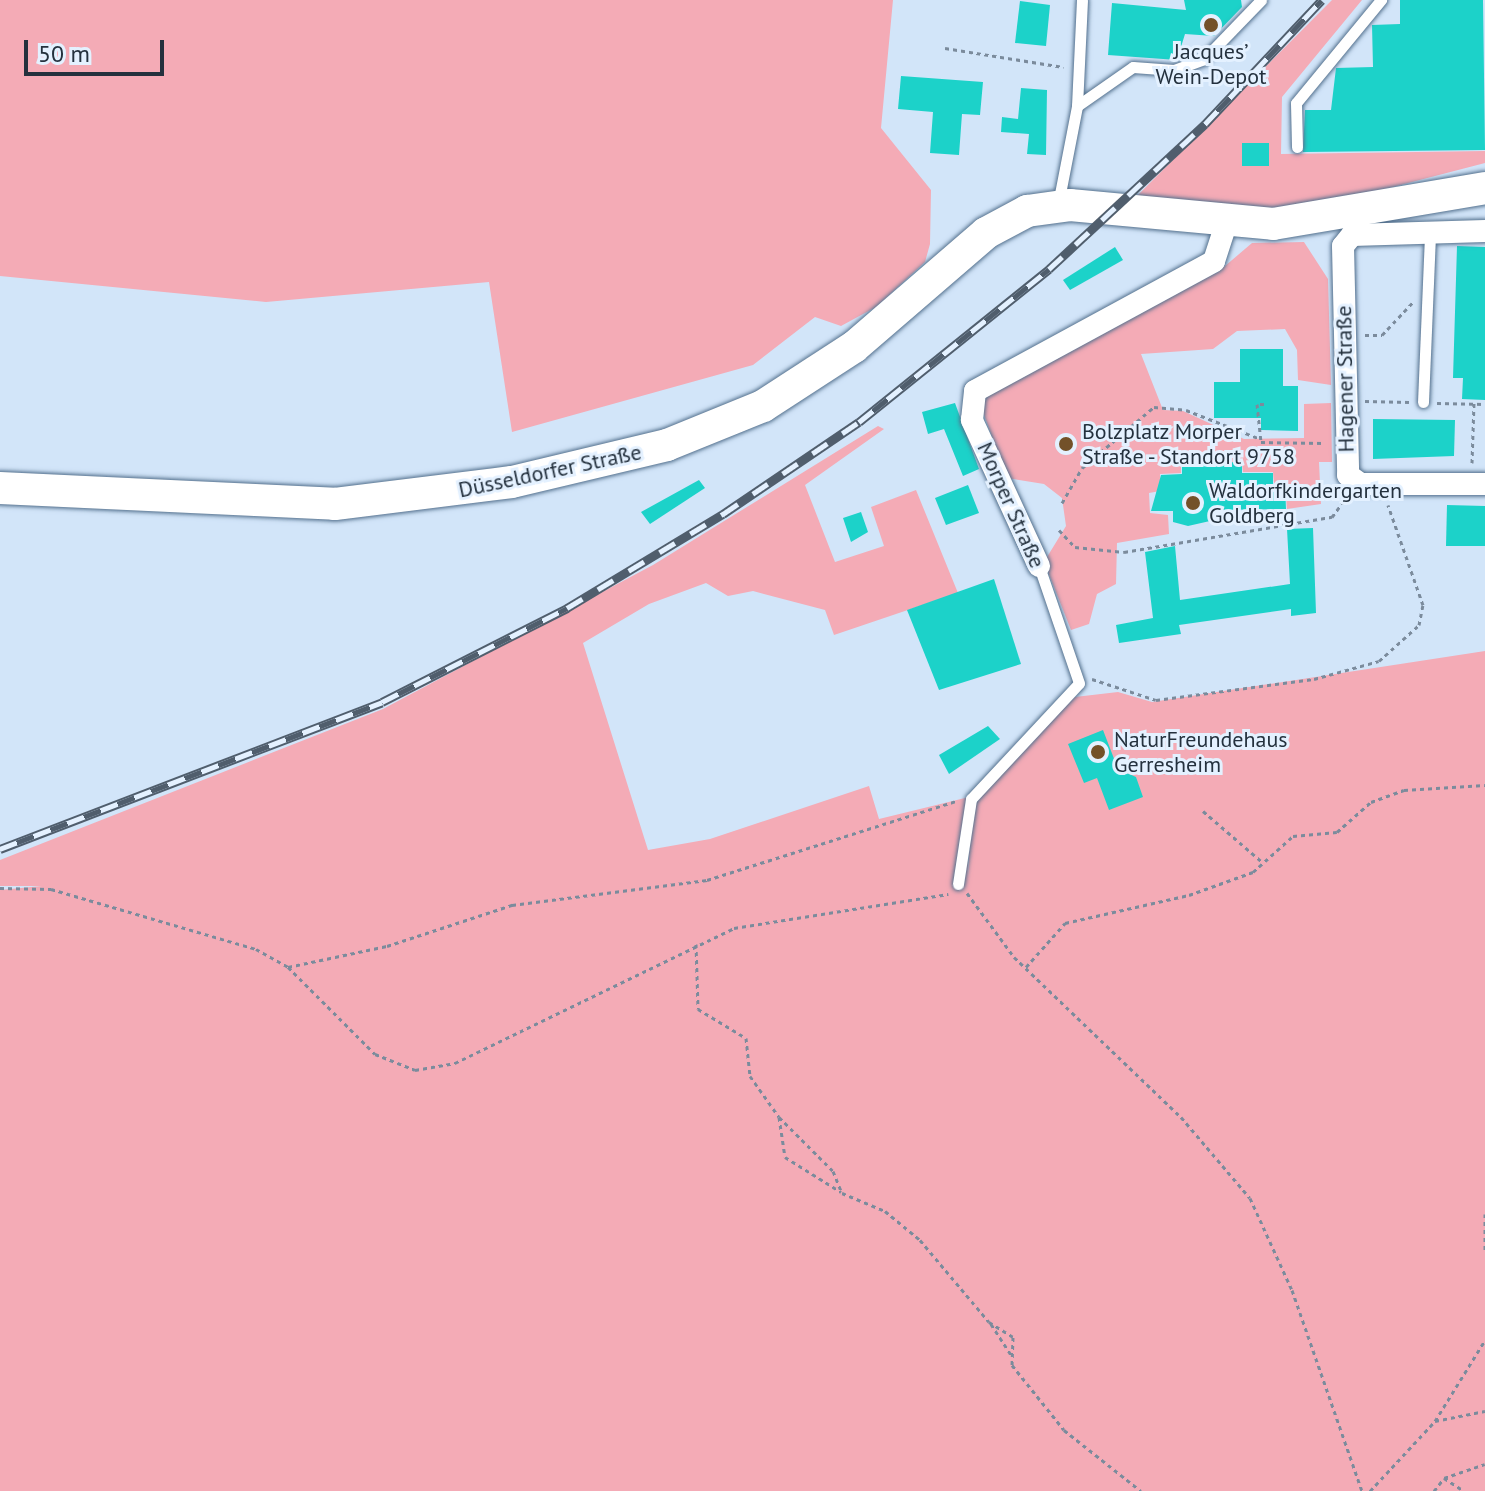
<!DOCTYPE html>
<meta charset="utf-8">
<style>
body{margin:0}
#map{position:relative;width:1485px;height:1491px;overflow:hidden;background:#d2e5f9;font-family:"PT Sans",sans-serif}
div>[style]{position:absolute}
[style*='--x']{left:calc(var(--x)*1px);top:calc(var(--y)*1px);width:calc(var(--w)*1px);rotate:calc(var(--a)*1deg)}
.green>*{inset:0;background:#f4abb6}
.building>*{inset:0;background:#1cd2c9}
.path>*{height:3px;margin-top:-1.5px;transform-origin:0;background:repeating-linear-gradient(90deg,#7b8b9c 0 4px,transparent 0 8px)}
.roads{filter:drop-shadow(0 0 2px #53708d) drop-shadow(0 0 2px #53708d)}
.lane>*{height:11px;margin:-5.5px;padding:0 5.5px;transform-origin:5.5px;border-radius:5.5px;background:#fff}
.street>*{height:22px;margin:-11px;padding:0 11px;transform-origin:11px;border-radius:11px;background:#fff}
.secondary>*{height:32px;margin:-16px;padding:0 16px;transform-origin:16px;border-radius:16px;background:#fff}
.rail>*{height:9px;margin-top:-4.5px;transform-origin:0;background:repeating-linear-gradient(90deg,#e4f1ff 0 18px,#505e6d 0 36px);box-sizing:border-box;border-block:2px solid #505e6d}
.dots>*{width:22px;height:22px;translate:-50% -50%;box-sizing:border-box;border:4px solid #e4f1ff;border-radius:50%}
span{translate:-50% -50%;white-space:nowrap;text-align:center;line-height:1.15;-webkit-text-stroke:6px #e4f1ff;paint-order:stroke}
.poi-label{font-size:22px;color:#24313e}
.left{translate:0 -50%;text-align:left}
.street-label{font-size:22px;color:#24313e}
.scale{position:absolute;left:24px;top:40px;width:140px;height:36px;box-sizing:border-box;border:4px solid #24313e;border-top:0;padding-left:10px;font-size:24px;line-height:28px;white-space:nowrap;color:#24313e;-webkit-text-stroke:6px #e4f1ff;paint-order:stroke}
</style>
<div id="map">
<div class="green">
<i style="clip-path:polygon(0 0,893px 0,881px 128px,931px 190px,930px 244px,925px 262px,876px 307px,841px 326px,815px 317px,753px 365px,512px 432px,489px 282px,266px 302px,0 276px)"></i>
<i style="clip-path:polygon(1332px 0,1362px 0,1282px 97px,1281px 154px,1485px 151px,1485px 163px,1339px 201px,1221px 215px,1133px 200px)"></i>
<i style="clip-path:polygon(1304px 242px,1328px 279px,1331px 385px,1298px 380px,1297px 350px,1285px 329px,1237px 331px,1213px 349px,1141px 354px,1163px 410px,1183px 411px,1244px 439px,1304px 438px,1304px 404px,1331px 403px,1332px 462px,1319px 462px,1321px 504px,1287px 509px,1285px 483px,1274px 483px,1273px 472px,1243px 472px,1242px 462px,1202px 472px,1202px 462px,1181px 462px,1181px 473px,1160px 474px,1160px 491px,1149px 493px,1150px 513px,1168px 515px,1169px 534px,1117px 543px,1116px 584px,1097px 594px,1089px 624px,1071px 630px,1044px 562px,1066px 526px,1062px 498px,1044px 484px,1007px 478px,979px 401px,1105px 324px,1218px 272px,1252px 243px)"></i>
<i style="clip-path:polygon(878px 426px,884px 429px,805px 485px,835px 562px,884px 546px,871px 507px,916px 490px,958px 593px,834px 635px,825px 610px,753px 591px,728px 596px,706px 583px,649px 604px,583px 643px,648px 850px,710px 839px,869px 786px,879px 819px,969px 797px,968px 876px,972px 799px,1075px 697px,1118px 692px,1152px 702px,1485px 651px,1485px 1491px,0 1491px,0 890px,42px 886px,0 886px,0 860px,383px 709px,653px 565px)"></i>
</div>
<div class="building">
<i style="clip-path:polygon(1184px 0,1241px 0,1242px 7px,1214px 36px,1185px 34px,1177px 60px,1108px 55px,1112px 3px,1186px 10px)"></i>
<i style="clip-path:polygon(1400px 0,1483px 0,1485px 150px,1303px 152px,1305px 110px,1331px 110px,1336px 68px,1373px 67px,1372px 25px,1400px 24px)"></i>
<i style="clip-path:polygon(1020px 1px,1050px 5px,1046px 46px,1015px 43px)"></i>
<i style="clip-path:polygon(901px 76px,983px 82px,980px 115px,962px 114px,959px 155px,930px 153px,933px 112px,898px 109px)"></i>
<i style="clip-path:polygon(1021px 88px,1047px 90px,1046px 155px,1027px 154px,1029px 134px,1001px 132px,1002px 117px,1018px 119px)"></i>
<i style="clip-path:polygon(1242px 143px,1269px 143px,1269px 166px,1242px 166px)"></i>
<i style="clip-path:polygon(1457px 246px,1485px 247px,1485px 400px,1462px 399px,1463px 378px,1453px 378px)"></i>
<i style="clip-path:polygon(1115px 247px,1123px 260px,1070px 290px,1063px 280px)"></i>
<i style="clip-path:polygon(1240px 349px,1283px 349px,1283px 386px,1298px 386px,1298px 431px,1261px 430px,1261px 418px,1214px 418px,1214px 382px,1240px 382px)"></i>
<i style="clip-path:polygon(955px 403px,979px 469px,963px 476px,944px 429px,928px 434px,922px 412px)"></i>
<i style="clip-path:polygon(1373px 419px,1455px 420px,1454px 456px,1373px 459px)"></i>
<i style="clip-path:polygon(1242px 462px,1242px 473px,1273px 473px,1273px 484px,1285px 484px,1286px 509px,1209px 510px,1210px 521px,1188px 526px,1173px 522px,1173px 511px,1151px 511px,1161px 475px,1182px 474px,1182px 463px)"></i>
<i style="clip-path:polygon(699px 480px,705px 488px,650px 524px,641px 512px)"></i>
<i style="clip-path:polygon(968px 485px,979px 513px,946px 525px,935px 498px)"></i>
<i style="clip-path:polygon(1447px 505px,1485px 506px,1485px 546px,1446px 546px)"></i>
<i style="clip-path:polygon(861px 512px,868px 532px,851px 542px,843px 518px)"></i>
<i style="clip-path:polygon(1313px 528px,1316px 613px,1291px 616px,1291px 609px,1179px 625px,1181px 634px,1119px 643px,1116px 625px,1153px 618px,1145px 552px,1175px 546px,1180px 600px,1290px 584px,1287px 529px)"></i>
<i style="clip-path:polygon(994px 579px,1021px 664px,939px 690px,907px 610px)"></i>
<i style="clip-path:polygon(988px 726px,1000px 739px,949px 774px,939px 755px)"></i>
<i style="clip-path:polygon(1103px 730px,1118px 769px,1136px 777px,1143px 797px,1109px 810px,1097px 778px,1084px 783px,1068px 744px)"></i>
</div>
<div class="path">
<i style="--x:945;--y:48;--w:120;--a:9.1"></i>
<i style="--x:1365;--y:335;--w:17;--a:0"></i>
<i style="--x:1382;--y:335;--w:45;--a:-46.8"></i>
<i style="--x:1365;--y:401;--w:44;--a:1.3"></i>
<i style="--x:1437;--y:403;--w:48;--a:1.2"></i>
<i style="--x:1264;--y:404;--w:7;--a:180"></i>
<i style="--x:1257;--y:404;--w:38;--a:84"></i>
<i style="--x:1261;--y:442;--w:64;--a:0.9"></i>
<i style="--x:1472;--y:463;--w:60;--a:-88.1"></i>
<i style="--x:1062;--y:503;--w:40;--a:-60.3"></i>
<i style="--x:1082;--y:468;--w:94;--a:-40.3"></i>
<i style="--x:1154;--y:407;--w:32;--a:5"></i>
<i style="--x:1186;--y:410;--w:77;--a:21.3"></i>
<i style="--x:1059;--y:530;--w:23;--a:47"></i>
<i style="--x:1075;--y:547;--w:49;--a:5.8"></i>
<i style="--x:1124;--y:552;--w:211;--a:-9.6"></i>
<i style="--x:1332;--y:517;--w:24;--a:-54"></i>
<i style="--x:1092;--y:679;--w:67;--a:18.2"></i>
<i style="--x:1156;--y:700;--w:159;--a:-7.6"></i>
<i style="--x:1314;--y:679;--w:67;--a:-15.5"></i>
<i style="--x:1379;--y:661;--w:54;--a:-42"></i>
<i style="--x:1419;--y:625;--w:20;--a:-79"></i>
<i style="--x:1423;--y:605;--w:106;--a:-109.3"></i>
<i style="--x:1203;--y:811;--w:78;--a:40.8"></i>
<i style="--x:0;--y:888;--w:51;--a:1.1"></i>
<i style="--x:51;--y:889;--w:214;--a:16.3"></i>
<i style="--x:256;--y:949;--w:37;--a:29"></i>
<i style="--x:288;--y:967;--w:123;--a:45"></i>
<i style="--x:375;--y:1054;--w:43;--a:21.8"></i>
<i style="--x:415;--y:1070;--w:41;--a:-9.9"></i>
<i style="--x:455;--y:1063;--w:310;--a:-25.8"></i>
<i style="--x:734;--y:928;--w:217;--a:-9"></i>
<i style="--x:967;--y:893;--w:79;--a:53.7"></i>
<i style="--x:1014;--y:957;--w:231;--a:43.8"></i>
<i style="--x:1181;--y:1117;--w:106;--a:49.6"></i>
<i style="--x:1250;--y:1198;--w:101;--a:65.5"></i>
<i style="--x:1292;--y:1290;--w:213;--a:70.8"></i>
<i style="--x:696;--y:944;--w:65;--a:88.2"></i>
<i style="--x:698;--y:1009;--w:56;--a:31.1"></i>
<i style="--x:746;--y:1038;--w:38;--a:84"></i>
<i style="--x:750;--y:1076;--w:50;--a:54.7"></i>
<i style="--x:779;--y:1117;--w:76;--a:45"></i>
<i style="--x:833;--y:1171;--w:24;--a:68"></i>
<i style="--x:842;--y:1193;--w:47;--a:22.7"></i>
<i style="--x:885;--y:1211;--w:45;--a:39.6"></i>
<i style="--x:920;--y:1240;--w:107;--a:49.9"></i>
<i style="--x:989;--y:1322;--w:28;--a:32"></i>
<i style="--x:1013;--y:1337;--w:28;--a:92"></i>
<i style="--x:1012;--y:1365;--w:83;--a:51.3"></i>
<i style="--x:1064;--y:1430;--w:98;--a:38.4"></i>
<i style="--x:288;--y:967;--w:101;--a:-12"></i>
<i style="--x:387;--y:946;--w:132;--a:-18.2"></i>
<i style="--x:512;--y:905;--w:197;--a:-7.3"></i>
<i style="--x:707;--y:880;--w:261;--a:-17.6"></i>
<i style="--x:1026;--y:967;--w:59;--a:-48.4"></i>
<i style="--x:1065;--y:923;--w:127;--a:-12.7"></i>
<i style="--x:1189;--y:895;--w:68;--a:-19.8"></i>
<i style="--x:1253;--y:872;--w:54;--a:-42"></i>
<i style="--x:1293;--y:836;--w:44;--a:-5.2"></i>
<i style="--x:1337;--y:832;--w:45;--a:-41.4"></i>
<i style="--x:1371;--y:802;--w:35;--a:-20"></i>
<i style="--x:1404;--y:790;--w:81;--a:-3.5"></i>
<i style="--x:779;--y:1117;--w:40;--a:81.5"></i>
<i style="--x:785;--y:1157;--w:66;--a:32"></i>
<i style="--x:1485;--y:1214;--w:38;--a:90"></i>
<i style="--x:991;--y:1324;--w:37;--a:57"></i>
<i style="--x:1435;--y:1421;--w:51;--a:-11.3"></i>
<i style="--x:1444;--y:1478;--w:24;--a:33"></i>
<i style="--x:1370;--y:1491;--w:96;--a:-47.1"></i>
<i style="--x:1435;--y:1421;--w:95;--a:-58.3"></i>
<i style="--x:1434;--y:1491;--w:16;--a:-52"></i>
<i style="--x:1444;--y:1478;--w:43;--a:-18.9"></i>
</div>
<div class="roads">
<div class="lane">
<i style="--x:1077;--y:106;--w:68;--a:-34.9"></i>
<i style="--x:1133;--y:67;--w:41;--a:4.2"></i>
<i style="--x:1174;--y:70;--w:32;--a:-20"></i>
<i style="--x:1204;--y:59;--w:82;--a:-46"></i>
<i style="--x:1297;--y:147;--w:44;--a:-91.3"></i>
<i style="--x:1296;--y:103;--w:134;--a:-50.5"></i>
<i style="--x:1058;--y:204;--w:100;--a:-79"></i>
<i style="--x:1077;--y:106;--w:106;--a:-87.3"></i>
<i style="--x:1423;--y:402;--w:170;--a:-87.6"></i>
<i style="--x:958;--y:884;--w:86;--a:-81.3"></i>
<i style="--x:971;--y:799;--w:158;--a:-47"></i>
<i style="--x:1079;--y:683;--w:124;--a:-108.9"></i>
</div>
<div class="street">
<i style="--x:1485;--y:231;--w:133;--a:178.3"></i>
<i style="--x:1352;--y:235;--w:14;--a:129"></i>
<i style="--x:1343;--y:246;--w:229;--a:88.7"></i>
<i style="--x:1348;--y:475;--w:16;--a:35"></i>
<i style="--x:1361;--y:484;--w:124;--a:0"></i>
<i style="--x:1039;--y:566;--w:161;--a:-114.7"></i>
<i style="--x:972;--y:420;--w:29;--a:-84"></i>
<i style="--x:975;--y:391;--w:272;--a:-28.5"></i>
<i style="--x:1214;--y:261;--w:39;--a:-72"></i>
</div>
<div class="secondary">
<i style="--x:0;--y:488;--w:335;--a:2.7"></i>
<i style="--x:335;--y:504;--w:178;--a:-7.1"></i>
<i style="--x:512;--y:482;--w:159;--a:-13.4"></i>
<i style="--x:667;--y:445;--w:104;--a:-22.1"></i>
<i style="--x:763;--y:406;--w:108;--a:-33"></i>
<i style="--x:854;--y:347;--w:174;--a:-40.8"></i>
<i style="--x:986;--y:233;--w:47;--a:-28.2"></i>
<i style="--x:1027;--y:211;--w:43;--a:-7.9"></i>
<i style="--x:1070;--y:205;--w:204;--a:5.3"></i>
<i style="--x:1273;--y:224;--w:215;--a:-9.6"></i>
</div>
</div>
<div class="rail">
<i style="--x:0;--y:849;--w:409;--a:-21"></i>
<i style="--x:382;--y:702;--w:208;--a:-26.9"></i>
<i style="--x:567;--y:608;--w:182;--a:-31.1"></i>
<i style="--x:723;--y:514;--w:164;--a:-34.1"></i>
<i style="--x:859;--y:422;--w:244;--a:-38.8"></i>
<i style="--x:1049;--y:269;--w:213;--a:-42.9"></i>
<i style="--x:1205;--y:124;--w:170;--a:-46.7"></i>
</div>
<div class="dots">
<i style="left:1211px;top:25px;background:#735129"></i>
<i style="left:1066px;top:444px;background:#735129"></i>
<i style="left:1193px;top:503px;background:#735129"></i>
<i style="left:1098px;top:752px;background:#735129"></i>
</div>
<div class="poi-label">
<span style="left:1211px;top:64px">Jacques’<br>Wein-Depot</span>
<span class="left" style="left:1082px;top:444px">Bolzplatz Morper<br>Straße - Standort 9758</span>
<span class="left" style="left:1209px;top:503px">Waldorfkindergarten<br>Goldberg</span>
<span class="left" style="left:1114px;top:752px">NaturFreundehaus<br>Gerresheim</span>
</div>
<div class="street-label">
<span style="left:1345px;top:379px;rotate:-91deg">Hagener Straße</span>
<span style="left:550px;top:471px;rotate:-12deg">Düsseldorfer Straße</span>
<span style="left:1011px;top:505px;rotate:66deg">Morper Straße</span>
</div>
<div class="scale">50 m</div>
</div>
